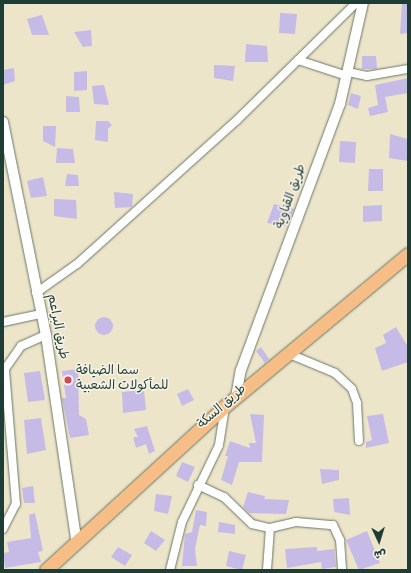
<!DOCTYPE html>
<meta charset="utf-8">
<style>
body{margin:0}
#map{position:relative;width:411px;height:573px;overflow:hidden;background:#ede5c9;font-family:Dekko,"Playpen Sans Arabic",sans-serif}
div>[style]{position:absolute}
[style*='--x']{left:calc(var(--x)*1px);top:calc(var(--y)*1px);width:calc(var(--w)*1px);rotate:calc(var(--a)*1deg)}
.building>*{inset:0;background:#c6bbe7}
.round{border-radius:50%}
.roads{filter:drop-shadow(0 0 1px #677868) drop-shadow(0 0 1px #677868)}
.minor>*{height:8px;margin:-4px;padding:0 4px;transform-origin:4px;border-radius:4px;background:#fff}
.tertiary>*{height:10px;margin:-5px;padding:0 5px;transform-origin:5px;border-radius:5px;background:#fff}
.primary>*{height:13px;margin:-6.5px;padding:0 6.5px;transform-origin:6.5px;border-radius:6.5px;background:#f6be86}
.dots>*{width:11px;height:11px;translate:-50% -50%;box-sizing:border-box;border:2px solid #f7f3e8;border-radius:50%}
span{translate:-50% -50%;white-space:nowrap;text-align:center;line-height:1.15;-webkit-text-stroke:3px #f7f3e8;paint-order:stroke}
.street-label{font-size:13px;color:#1f3d34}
.poi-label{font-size:13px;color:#1f3d34}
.left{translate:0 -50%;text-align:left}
.frame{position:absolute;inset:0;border:4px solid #1f3d34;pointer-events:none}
.north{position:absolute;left:359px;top:521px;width:40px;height:40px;-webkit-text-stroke:3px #f7f3e8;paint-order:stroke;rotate:176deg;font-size:11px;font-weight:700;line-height:16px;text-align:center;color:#1f3d34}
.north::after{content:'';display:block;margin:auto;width:14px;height:18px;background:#1f3d34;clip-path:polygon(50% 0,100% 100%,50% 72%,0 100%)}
</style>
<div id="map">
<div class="building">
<i style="clip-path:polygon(402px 3px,408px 3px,408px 33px,400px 34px)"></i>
<i style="clip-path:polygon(280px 13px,297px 14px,295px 34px,279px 33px)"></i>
<i style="clip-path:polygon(42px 15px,49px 35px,32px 35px,27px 19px)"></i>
<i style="clip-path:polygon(91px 30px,92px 46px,83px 47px,74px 32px)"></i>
<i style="clip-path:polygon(246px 44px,267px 46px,268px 62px,245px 62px)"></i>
<i style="clip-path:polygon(362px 56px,376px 56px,377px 69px,362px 69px)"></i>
<i style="clip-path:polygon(214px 65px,235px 66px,233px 81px,214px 78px)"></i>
<i style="clip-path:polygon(14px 68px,15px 81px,3px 85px,3px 70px)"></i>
<i style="clip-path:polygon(87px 71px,87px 90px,74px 91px,74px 72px)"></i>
<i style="clip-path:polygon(408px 78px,408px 93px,385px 97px,388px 112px,370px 116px,368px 108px,378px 105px,375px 85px)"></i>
<i style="clip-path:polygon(104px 85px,109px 105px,94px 104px,92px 86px)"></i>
<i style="clip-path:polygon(351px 93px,361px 96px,358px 109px,348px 105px)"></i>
<i style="clip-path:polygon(66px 96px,79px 97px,80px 112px,66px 112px)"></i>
<i style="clip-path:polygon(96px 121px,108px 121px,112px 125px,108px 129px,108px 142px,95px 140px)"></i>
<i style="clip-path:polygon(43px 126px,56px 126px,55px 147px,43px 141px)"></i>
<i style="clip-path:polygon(390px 134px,408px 139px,408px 161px,389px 158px)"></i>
<i style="clip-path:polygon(340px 141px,356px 142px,355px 163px,339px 162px)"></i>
<i style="clip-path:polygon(57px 148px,73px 149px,75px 163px,56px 163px)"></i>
<i style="clip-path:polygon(369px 169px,383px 169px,383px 191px,368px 191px)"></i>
<i style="clip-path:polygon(67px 174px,78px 175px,79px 186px,65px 186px)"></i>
<i style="clip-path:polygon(43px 177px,47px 196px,31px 198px,27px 181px)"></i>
<i style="clip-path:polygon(114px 192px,133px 194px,132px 207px,115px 208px)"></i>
<i style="clip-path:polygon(54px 199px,76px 200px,77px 219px,54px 216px)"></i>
<i style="clip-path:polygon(274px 204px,294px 209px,286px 226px,267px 223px)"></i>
<i style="clip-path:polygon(382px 205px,382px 221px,363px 222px,363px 206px)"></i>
<i class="round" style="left:95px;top:317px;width:18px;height:18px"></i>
<i style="clip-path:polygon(396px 327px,408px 347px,408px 362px,382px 371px,375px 348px,386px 343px,383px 335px)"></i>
<i style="clip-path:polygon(261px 347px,269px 359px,265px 363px,256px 351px)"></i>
<i style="clip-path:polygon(78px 369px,79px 415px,86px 419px,89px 435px,70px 438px,62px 398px,66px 398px,62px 371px)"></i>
<i style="clip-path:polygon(40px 371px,45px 400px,28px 402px,24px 373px)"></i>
<i style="clip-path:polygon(188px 389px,194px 400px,182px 406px,177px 394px)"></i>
<i style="clip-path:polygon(144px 390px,146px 410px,123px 413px,122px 392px)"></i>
<i style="clip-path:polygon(250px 414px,264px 415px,262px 462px,239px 462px,232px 485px,221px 480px,228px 456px,225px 456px,230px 441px,250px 448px,249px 443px,256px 443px)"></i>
<i style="clip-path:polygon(383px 414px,389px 443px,366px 448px,366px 442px,372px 440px,367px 416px)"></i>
<i style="clip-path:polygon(41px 418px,46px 450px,27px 454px,24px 420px)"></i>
<i style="clip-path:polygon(147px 426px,155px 451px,149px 454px,146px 444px,136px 448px,133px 437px,138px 437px,134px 429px)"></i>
<i style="clip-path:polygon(182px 462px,195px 467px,188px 482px,176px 476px)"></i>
<i style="clip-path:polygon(320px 469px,339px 470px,339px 480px,322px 484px)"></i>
<i style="clip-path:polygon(33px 486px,35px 503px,24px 503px,22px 488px)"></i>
<i style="clip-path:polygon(248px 492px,265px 496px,264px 499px,289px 500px,286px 514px,249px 513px,243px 507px)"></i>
<i style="clip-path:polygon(156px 494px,172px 496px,168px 514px,154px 511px)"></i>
<i style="clip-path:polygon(349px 498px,350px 515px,334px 512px,333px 499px)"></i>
<i style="clip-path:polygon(196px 510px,207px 512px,206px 526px,200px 525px,195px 549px,197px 566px,182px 566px,185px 534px,192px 532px)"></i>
<i style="clip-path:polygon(35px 513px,43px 551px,38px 552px,41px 562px,5px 568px,3px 553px,9px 552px,7px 542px,31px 538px,29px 515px)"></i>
<i style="clip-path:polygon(219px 522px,235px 525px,235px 534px,218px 532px)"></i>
<i style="clip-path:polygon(151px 531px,165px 540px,156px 551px,144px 543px)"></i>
<i style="clip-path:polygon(367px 531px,380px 563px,359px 570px,346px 540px)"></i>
<i style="clip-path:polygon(118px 547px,132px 555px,125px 566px,111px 557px)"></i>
<i style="clip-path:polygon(317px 547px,317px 551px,334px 549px,336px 567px,322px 569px,321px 562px,287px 568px,285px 549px)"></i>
<i style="clip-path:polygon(229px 551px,246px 555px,242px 570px,226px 566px)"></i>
</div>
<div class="roads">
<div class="minor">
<i style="--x:298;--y:60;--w:52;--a:18.1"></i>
<i style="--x:348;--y:72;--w:19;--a:12"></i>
<i style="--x:367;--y:76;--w:42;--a:-9.7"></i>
<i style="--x:36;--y:293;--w:50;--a:-35.3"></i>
<i style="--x:77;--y:264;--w:215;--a:-42"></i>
<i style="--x:237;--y:120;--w:167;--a:-44.5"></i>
<i style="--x:3;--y:322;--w:39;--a:-12"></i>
<i style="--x:287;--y:353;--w:52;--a:22.6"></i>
<i style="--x:335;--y:373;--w:23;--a:43"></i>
<i style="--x:352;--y:389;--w:15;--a:70"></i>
<i style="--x:357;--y:403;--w:38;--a:87"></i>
<i style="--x:198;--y:485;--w:29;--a:25"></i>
<i style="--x:224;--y:497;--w:39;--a:44"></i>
<i style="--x:252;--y:524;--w:18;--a:13"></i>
<i style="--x:270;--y:528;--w:42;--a:94.1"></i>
<i style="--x:270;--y:528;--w:27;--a:-13"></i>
<i style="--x:296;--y:522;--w:37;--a:5"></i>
<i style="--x:333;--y:525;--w:17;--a:65"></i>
<i style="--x:340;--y:540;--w:30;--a:86"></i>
<i style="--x:3;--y:529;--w:28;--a:-63"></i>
<i style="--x:16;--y:504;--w:135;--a:-94.7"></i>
<i style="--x:5;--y:369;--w:28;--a:-55"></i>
<i style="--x:21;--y:346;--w:27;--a:-24"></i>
<i style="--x:170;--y:570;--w:49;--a:-76"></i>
<i style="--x:182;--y:522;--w:85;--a:-64.3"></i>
<i style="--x:219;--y:445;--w:39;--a:-81"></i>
</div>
<div class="tertiary">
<i style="--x:3;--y:122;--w:217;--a:78.6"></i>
<i style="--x:46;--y:335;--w:206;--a:81.6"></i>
<i style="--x:236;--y:397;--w:27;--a:-80"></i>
<i style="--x:241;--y:370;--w:284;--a:-69.6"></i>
<i style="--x:340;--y:104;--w:104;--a:-77.2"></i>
</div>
<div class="primary">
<i style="--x:46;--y:570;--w:243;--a:-42.5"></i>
<i style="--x:225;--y:406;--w:238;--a:-39.7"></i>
</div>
</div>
<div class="dots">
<i style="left:68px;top:380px;background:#d1495b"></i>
</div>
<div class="street-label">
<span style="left:292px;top:197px;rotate:-70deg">طريق القناوية</span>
<span style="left:56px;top:327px;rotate:79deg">طريق البراعم</span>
<span style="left:223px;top:408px;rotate:-41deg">طريق السكة</span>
</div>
<div class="poi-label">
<span class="left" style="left:76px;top:380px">سما الضيافة<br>للمأكولات الشعبية</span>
</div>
<div class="frame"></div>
<div class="north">ش</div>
</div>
